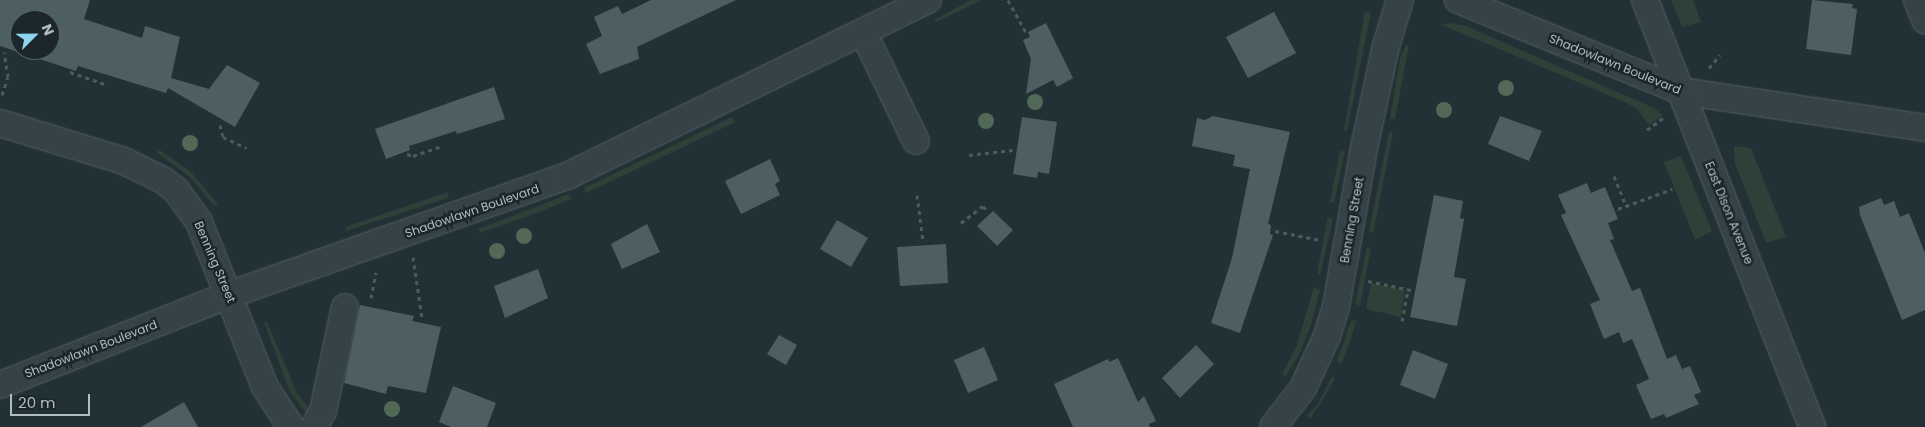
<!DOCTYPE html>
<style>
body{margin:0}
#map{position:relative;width:1925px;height:427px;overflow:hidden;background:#223135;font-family:Poppins,sans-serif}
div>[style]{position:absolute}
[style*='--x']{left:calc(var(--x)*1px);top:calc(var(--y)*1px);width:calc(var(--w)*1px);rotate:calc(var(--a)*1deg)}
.green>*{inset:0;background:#2d4139}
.building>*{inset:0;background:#4e5f64}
.path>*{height:3px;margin-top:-1.5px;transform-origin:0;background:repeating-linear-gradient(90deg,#4b5c59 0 4px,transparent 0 8px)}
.roads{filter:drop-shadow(0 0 1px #536064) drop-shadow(0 0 1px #536064)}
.minor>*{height:26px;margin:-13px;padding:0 13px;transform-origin:13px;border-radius:13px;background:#364346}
.trees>*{width:16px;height:16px;margin:-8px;border-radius:50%;background:#516956}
span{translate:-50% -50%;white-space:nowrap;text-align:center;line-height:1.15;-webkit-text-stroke:5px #1b272b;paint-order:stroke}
.street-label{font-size:12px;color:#b0bec3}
.north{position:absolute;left:10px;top:10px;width:50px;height:50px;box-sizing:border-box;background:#1b272b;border:1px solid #576368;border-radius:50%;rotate:67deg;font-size:14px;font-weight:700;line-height:20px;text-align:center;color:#b0bec3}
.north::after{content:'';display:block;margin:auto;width:18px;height:22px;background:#8cd4ec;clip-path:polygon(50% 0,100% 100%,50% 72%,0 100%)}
.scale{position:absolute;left:10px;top:394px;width:80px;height:22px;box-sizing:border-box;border:2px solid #b0bec3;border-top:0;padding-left:6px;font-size:15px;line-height:18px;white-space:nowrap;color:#b0bec3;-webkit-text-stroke:4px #1b272b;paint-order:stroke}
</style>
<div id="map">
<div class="green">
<i style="clip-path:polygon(971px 0,982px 0,936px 22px,934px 20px)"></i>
<i style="clip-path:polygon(1671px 0,1693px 0,1701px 22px,1682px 27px)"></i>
<i style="clip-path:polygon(1365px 11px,1371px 13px,1347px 131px,1344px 130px)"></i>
<i style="clip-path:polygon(1450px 23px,1466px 26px,1654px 108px,1663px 115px,1649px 125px,1637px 109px,1627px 103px,1440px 24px)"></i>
<i style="clip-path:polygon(1406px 45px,1409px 45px,1395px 119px,1390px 119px,1400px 58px)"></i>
<i style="clip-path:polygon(732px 117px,736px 122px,586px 193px,584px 188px)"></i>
<i style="clip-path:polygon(1389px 132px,1393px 132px,1373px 234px,1369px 230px)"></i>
<i style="clip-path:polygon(1734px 146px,1751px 148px,1786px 237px,1766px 243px,1735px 164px)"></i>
<i style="clip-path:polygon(157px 148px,191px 172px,218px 204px,214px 206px,191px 178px,157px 153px)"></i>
<i style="clip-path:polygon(1340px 150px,1345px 152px,1334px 203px,1330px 202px)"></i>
<i style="clip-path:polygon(1681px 156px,1712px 231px,1695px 240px,1664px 162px)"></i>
<i style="clip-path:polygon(448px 192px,448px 198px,346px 231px,345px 227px)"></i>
<i style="clip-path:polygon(569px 194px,571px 199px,529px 216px,480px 233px,478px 229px)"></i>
<i style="clip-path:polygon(1328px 216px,1333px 220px,1320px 275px,1317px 274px)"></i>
<i style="clip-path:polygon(1367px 247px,1371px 248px,1360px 306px,1355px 303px)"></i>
<i style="clip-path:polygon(1371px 283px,1405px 290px,1401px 317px,1366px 309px)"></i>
<i style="clip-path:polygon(1314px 287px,1320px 290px,1311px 325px,1299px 355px,1285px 377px,1282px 374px,1297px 345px)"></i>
<i style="clip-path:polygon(1356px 320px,1351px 339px,1341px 365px,1337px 361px,1351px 321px)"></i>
<i style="clip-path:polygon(264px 322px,267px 322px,297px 393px,313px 413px,309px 417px,289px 390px)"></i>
<i style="clip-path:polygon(1332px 376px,1335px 378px,1330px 388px,1310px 419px,1307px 415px,1317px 405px)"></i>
</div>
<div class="building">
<i style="clip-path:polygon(evenodd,0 0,90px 0,84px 19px,142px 38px,145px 26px,180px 37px,171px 78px,209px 89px,227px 65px,260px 83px,235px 127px,168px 88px,166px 93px,78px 66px,76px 71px,0 46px,0 0,20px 20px,50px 20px,50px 50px,20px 50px,20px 20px)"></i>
<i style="clip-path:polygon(651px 0,736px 0,637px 47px,639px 59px,600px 74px,586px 44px,602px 36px,594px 17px,618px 6px,622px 14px)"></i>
<i style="clip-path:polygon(1812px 0,1853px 4px,1852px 8px,1857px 9px,1851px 55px,1806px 49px)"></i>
<i style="clip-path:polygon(1274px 12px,1296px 53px,1248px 78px,1226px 37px)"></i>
<i style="clip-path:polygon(1046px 23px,1073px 78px,1057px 87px,1053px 80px,1026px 94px,1031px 59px,1023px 40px,1030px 37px,1028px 32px)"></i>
<i style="clip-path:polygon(494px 87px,505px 119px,457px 134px,456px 131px,409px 146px,410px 150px,386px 159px,375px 129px)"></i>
<i style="clip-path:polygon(1213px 116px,1290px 132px,1268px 224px,1271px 225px,1270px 234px,1273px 235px,1240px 333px,1211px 323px,1232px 258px,1250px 169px,1233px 166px,1235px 155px,1192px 146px,1197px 118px,1205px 120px)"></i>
<i style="clip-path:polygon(1500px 116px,1542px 131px,1529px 161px,1488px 144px)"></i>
<i style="clip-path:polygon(1022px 117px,1057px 122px,1049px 174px,1038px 172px,1037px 178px,1013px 174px)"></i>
<i style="clip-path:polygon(770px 159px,780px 181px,775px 184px,780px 195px,741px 214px,725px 181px)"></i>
<i style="clip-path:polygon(1587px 183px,1591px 193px,1605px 187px,1618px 219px,1608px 223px,1614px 239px,1610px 240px,1632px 291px,1640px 288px,1667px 359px,1676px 355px,1682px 369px,1690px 366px,1701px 392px,1694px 395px,1699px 404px,1666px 418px,1664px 414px,1651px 419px,1636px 385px,1649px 379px,1632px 339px,1623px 343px,1619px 332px,1604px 339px,1590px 304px,1600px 300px,1561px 215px,1566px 213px,1558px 195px)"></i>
<i style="clip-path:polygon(1434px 195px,1463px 201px,1460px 218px,1464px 219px,1454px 277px,1466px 279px,1457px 326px,1410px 317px)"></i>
<i style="clip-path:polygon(1881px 198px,1884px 205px,1894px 201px,1900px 217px,1909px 213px,1925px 253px,1925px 310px,1902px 320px,1860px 215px,1859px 207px)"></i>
<i style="clip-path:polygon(993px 211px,1013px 230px,997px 246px,977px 226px)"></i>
<i style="clip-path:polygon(837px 220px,868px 238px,851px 267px,820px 249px)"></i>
<i style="clip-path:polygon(647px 224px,660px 252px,622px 269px,611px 244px)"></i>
<i style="clip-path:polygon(946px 244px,948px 283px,900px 286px,897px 247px)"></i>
<i style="clip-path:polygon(538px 269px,548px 298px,505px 318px,494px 286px)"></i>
<i style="clip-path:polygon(360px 305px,414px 316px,412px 321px,441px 327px,426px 393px,388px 386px,386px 394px,344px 383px)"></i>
<i style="clip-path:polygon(779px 335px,797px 345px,786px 365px,767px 354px)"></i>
<i style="clip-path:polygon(1196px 345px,1214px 364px,1180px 398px,1162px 378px)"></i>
<i style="clip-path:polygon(984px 347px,998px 380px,968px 393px,954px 360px)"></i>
<i style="clip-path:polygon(1413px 350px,1448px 364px,1435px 399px,1400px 385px)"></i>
<i style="clip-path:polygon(1118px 358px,1138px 402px,1144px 396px,1156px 421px,1149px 424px,1150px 427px,1073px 427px,1054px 384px,1108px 359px,1109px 362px)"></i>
<i style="clip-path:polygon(453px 386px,496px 403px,487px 427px,451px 427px,439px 422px)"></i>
<i style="clip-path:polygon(184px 402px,198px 427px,141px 427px)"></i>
</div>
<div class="path">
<i style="--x:1008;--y:0;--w:37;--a:61"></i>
<i style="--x:1709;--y:68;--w:17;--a:-50"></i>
<i style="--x:70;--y:72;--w:36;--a:19"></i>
<i style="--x:2;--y:95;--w:19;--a:-72"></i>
<i style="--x:8;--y:77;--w:25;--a:-99"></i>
<i style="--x:220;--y:125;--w:12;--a:76"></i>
<i style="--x:223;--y:137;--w:26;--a:25"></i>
<i style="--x:1647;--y:130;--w:20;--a:-37"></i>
<i style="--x:407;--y:154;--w:6;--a:18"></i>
<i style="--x:413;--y:156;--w:28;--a:-19"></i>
<i style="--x:969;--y:155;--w:44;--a:-6.5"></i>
<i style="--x:1614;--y:176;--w:32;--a:68"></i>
<i style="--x:917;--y:195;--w:46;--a:82.6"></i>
<i style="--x:1618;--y:209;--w:58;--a:-20.3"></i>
<i style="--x:961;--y:223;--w:28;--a:-38"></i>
<i style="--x:983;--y:206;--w:6;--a:51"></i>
<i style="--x:1275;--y:231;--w:46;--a:11.3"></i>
<i style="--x:413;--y:257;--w:62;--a:81.6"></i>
<i style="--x:1368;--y:281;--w:44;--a:11.8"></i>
<i style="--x:371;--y:298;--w:26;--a:-79"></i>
<i style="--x:1402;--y:321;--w:33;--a:-79"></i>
</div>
<div class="roads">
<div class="minor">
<i style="--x:1458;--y:0;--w:241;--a:22.2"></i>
<i style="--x:1681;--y:91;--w:247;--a:8.6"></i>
<i style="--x:1645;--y:0;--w:458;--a:68.6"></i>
<i style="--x:1917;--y:0;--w:22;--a:68"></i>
<i style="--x:863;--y:32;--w:121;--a:64.1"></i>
<i style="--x:0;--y:123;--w:130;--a:17"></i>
<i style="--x:124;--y:161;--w:43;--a:26"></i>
<i style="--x:163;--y:180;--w:16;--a:38"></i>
<i style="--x:176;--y:190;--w:39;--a:54"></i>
<i style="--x:199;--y:222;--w:178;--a:68.2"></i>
<i style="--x:265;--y:387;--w:48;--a:57"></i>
<i style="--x:0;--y:385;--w:246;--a:-21.5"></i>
<i style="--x:229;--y:295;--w:361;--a:-19.4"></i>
<i style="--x:569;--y:175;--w:399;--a:-26"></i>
<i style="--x:314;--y:427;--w:18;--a:-61"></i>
<i style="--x:323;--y:411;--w:106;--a:-78.1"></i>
<i style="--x:1273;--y:427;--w:49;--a:-52.4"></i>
<i style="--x:1303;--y:388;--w:57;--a:-65.2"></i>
<i style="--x:1327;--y:336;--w:30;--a:-73"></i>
<i style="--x:1336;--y:307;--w:167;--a:-80"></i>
<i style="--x:1365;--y:143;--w:99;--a:-77.8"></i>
<i style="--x:1386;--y:46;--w:48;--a:-73.1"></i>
</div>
</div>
<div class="trees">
<i style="left:1506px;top:88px"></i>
<i style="left:1035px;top:102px"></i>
<i style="left:1444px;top:110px"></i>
<i style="left:986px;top:121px"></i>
<i style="left:190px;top:143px"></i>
<i style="left:524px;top:236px"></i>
<i style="left:497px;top:251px"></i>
<i style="left:392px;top:409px"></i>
</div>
<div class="street-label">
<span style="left:1615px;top:64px;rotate:22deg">Shadowlawn Boulevard</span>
<span style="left:472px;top:211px;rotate:-19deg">Shadowlawn Boulevard</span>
<span style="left:1729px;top:213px;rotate:68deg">East Dison Avenue</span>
<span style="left:1352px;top:220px;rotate:-80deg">Benning Street</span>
<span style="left:215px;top:262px;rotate:67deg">Benning Street</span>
<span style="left:91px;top:349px;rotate:-21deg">Shadowlawn Boulevard</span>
</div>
<div class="north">N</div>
<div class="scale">20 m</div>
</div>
